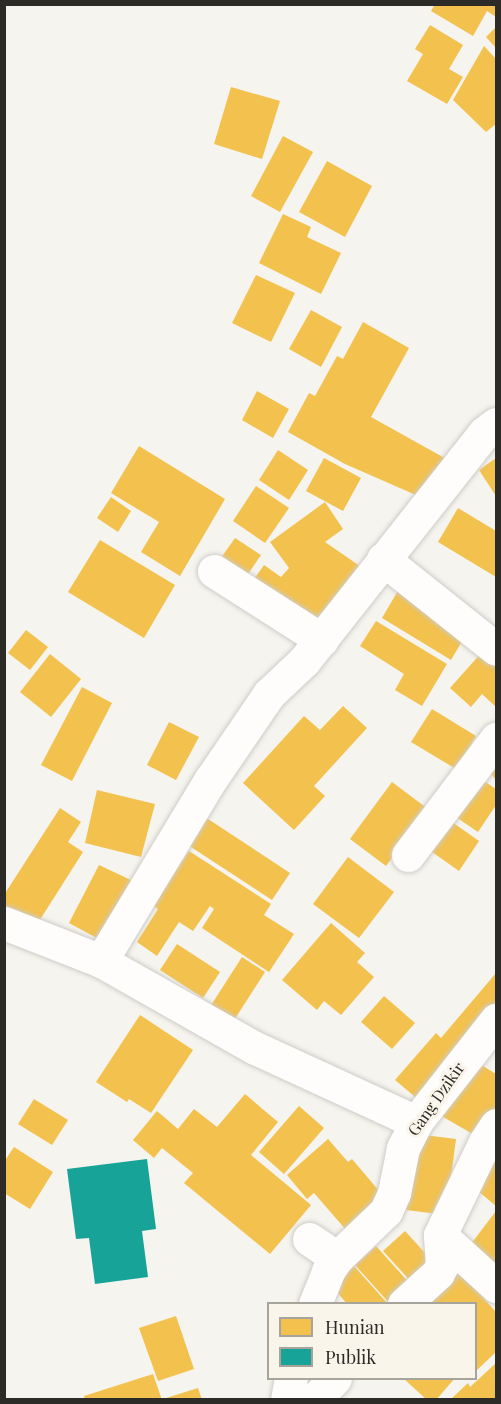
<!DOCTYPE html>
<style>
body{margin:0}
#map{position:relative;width:501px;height:1404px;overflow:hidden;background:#f6f4ee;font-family:"Playfair Display",serif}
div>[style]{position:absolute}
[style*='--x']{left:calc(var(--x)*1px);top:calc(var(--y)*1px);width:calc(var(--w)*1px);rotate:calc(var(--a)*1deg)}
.homes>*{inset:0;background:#f2c14e}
.public>*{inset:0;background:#17a398}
.roads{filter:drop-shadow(0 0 2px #ceccc8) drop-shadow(0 0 2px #ceccc8)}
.street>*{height:33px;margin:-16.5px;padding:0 16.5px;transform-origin:16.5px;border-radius:16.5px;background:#fefdfc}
span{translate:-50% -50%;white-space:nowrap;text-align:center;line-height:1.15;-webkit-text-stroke:6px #f9f5ea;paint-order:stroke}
.street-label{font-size:16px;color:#2c2b27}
.frame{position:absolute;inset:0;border:6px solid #2c2b27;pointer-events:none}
.legend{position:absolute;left:267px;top:1302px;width:210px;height:78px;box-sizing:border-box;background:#f9f5ea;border:2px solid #a7a49c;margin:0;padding:8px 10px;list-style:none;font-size:18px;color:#2c2b27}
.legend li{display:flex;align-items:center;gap:12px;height:30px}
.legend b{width:30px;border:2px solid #a7a49c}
</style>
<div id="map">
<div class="homes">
<i style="clip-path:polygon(435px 4px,496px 4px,496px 17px,487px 11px,473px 36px,431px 11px)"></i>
<i style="clip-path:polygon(430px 25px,463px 45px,449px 69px,463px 77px,447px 104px,407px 81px,423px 54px,415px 49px)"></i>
<i style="clip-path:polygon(496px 27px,496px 48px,486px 37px)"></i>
<i style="clip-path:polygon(484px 46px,496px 59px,496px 124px,486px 132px,453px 100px)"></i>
<i style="clip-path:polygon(231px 87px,280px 101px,262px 159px,214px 144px)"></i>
<i style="clip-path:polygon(283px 136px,313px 152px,280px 212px,251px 196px)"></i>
<i style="clip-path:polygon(327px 161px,372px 186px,345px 237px,299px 212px)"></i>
<i style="clip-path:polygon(283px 214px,311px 227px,307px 237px,341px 253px,321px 294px,259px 263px)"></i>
<i style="clip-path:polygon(256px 275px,295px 293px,271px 342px,232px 323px)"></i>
<i style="clip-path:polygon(311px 310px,342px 327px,321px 367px,289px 349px)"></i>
<i style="clip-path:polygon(363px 322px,409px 348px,371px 417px,450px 461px,425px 499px,345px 464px,288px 432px,309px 393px,315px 396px,337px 356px,343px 359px)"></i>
<i style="clip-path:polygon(257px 391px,289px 409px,273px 438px,242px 420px)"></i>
<i style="clip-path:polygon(139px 446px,225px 499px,180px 576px,141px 552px,159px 522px,111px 493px)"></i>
<i style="clip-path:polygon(278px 450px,308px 470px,289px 500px,259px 480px)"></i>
<i style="clip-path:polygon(324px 458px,361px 478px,343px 511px,306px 491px)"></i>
<i style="clip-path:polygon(496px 458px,496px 496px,479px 470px)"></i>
<i style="clip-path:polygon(256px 486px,289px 508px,265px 543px,233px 521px)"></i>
<i style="clip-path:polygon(111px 497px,131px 511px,118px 532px,97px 518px)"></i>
<i style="clip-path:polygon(325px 502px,343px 529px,325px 542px,367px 571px,321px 634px,250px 585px,264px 565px,281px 577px,289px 568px,270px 542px)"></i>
<i style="clip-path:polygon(458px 508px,496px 531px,496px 577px,438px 542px)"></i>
<i style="clip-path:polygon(235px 538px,261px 555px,242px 583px,216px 565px)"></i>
<i style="clip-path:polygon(100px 540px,175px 585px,144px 638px,68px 592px)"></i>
<i style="clip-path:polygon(399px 589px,468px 631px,451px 660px,382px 618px)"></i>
<i style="clip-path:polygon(376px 621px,447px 664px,422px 706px,395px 690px,404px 674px,360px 646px)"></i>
<i style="clip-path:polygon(26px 630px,48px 647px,30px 670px,8px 653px)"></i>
<i style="clip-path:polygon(482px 652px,496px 666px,496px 707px,482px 694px,471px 707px,450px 688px)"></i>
<i style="clip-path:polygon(50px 654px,81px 679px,51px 717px,20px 692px)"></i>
<i style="clip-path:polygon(82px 687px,112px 703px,72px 781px,41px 765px)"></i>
<i style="clip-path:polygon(343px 706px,367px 728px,314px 786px,325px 796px,294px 830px,243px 783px,304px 716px,320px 730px)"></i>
<i style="clip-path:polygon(432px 709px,476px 736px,456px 769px,411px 742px)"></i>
<i style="clip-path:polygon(169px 722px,199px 737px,176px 780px,147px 765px)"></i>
<i style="clip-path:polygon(496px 748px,496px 780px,487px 769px)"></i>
<i style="clip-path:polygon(481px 779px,496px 789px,496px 805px,478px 832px,450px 813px)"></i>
<i style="clip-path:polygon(392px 782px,428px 809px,386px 866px,350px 839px)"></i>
<i style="clip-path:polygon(97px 790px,155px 804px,141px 857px,85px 843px)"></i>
<i style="clip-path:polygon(60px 808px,81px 822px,68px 842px,83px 852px,36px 926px,4px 905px,4px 895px)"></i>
<i style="clip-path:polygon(205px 817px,290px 873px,272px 900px,188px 845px)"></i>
<i style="clip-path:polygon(445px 817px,479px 841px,459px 871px,425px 847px)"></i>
<i style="clip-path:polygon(189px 851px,271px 904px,264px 915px,294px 934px,269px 972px,202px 928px,214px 909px,210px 906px,193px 931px,179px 922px,157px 956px,137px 942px,158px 909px,153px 906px)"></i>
<i style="clip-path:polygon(348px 857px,394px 892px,359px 938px,313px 904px)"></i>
<i style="clip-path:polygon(99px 865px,135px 882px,104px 942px,69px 923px)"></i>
<i style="clip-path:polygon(331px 923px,365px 953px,357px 962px,374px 977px,341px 1015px,324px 1001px,317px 1010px,282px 980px)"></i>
<i style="clip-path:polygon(177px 944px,220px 972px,203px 998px,160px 970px)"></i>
<i style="clip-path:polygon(242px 957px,265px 972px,231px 1025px,208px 1010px)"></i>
<i style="clip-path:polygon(496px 973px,496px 1012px,420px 1101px,395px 1080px,436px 1033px,441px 1038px)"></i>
<i style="clip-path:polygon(384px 996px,415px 1023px,392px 1049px,361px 1022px)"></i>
<i style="clip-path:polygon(140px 1015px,193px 1050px,151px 1113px,129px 1099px,127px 1102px,96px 1082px)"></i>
<i style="clip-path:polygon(470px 1058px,496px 1074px,496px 1116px,483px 1140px,438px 1114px)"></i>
<i style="clip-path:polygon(245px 1094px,278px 1122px,251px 1155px,311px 1205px,270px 1254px,184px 1183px,193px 1173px,162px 1148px,154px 1158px,133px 1140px,157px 1111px,178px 1129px,194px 1109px,217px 1127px)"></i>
<i style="clip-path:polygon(34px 1099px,68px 1120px,52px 1145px,18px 1124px)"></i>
<i style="clip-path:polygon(299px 1106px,324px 1128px,284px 1174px,259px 1152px)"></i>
<i style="clip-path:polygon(416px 1134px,456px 1139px,446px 1215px,406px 1210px)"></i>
<i style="clip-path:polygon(328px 1139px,348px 1162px,352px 1159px,385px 1198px,347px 1231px,314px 1193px,307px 1199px,287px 1175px)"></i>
<i style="clip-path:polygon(14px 1147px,53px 1172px,30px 1209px,4px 1193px,4px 1162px)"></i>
<i style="clip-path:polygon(488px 1156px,496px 1162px,496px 1206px,467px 1182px)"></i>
<i style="clip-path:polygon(496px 1211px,496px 1265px,471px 1244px)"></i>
<i style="clip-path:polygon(405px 1231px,437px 1266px,415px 1286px,383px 1251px)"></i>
<i style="clip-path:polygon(376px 1246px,413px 1287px,390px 1304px,355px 1265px)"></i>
<i style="clip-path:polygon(452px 1263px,496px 1312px,496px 1352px,476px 1371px,476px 1304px,408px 1304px)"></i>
<i style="clip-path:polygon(354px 1266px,388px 1304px,347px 1304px,332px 1286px)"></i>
<i style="clip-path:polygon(176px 1316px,194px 1369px,158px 1381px,139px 1328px)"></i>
<i style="clip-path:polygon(496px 1363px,496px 1400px,450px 1400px,468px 1383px,470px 1387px)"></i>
<i style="clip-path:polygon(153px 1374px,162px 1400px,85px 1400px,84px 1396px)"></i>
<i style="clip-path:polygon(403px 1378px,455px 1378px,436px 1400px,427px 1400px)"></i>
<i style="clip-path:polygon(198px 1388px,202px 1400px,164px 1400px,163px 1399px)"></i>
</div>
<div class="public">
<i style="clip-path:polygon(147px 1159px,156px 1229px,142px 1231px,148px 1277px,95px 1284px,89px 1238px,76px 1239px,67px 1169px)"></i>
</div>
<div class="roads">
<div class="street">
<i style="--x:383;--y:559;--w:144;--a:38.5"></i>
<i style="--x:214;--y:571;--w:128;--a:32.6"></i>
<i style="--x:408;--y:855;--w:146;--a:-52.8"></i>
<i style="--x:4;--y:923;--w:104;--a:21.4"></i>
<i style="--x:101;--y:961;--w:213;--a:-58.9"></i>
<i style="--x:211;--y:779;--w:103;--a:-55.7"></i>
<i style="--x:269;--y:694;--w:48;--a:-43.3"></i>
<i style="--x:304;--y:661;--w:290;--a:-51.7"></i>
<i style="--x:484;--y:433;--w:15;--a:-37"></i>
<i style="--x:101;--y:961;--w:177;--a:29.5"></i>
<i style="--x:255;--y:1048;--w:177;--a:24.7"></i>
<i style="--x:440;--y:1235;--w:76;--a:42.3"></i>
<i style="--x:309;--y:1239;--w:34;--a:34"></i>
<i style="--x:315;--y:1304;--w:35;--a:-68"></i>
<i style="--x:328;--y:1271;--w:16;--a:-55"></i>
<i style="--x:337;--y:1258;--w:68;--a:-43.8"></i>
<i style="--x:386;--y:1211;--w:20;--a:-66"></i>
<i style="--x:394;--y:1193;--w:46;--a:-78.7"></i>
<i style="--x:403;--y:1148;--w:29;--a:-63"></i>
<i style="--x:416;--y:1122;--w:130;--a:-51.9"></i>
<i style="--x:404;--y:1304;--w:46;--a:-42.4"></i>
<i style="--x:438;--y:1273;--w:9;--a:-63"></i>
<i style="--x:442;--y:1265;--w:30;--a:-94"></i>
<i style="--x:440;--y:1235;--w:103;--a:-64.2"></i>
<i style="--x:485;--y:1142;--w:20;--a:-57"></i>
<i style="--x:287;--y:1400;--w:22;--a:-80"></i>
<i style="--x:314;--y:1400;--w:30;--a:-46"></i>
</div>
</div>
<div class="street-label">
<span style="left:436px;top:1099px;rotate:-55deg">Gang Dzikir</span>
</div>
<div class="frame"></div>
<ul class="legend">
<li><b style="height:16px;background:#f2c14e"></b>Hunian</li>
<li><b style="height:16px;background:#17a398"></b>Publik</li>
</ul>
</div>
